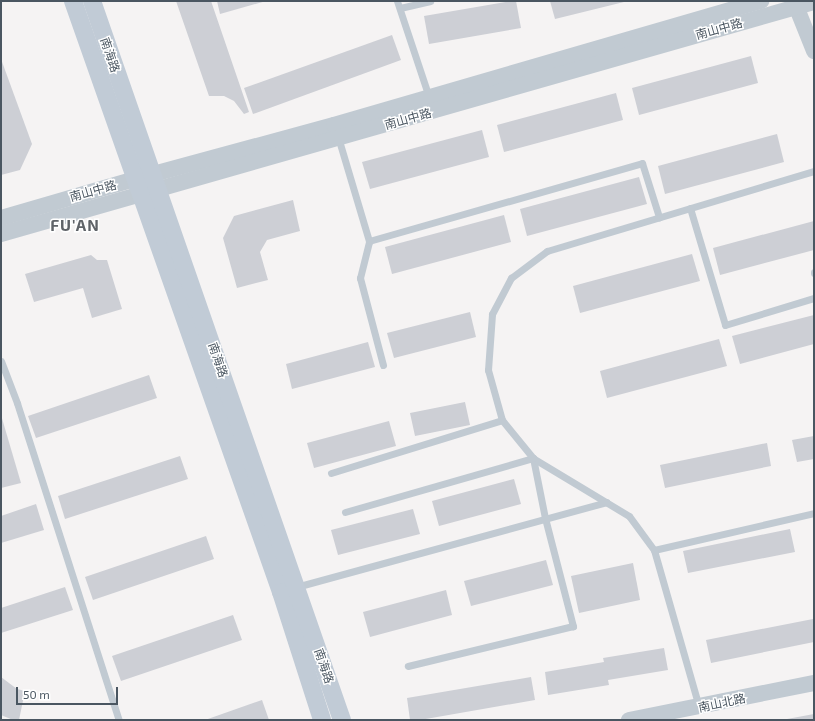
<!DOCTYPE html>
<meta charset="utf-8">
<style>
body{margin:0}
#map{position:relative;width:815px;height:721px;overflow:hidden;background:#f5f3f3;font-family:"Exo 2","Noto Sans SC",sans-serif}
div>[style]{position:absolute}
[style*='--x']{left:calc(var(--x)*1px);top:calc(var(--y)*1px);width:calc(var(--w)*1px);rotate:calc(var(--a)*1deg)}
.building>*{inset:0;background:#cdcfd5}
.service>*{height:7px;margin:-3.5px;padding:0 3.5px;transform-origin:3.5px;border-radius:3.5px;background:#c1cad2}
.tertiary>*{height:16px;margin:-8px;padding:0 8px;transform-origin:8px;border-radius:8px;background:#c1cad2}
.secondary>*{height:18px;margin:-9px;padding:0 9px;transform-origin:9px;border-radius:9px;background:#c1cbd6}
span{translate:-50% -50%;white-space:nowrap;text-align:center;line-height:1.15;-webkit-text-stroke:3px #fff;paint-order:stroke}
.street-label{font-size:12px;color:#4a5661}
.district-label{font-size:16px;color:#5f6368;font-weight:700;letter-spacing:1px}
.frame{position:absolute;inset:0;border:2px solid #4a5661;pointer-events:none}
.scale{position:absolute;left:16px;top:687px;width:102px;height:18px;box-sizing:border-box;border:2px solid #4a5661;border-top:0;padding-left:5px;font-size:12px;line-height:14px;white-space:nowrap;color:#4a5661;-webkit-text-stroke:3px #fff;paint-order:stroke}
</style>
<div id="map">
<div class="building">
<i style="clip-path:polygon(176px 1px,211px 1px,249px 112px,244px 114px,234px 101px,224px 96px,209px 96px)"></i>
<i style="clip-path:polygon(217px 1px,266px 1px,220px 14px)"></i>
<i style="clip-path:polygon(512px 1px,516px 1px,521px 28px,429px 44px,424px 16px)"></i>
<i style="clip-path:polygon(550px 1px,623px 1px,624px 2px,555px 19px)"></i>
<i style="clip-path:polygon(392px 35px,401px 60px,253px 114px,244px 88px)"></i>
<i style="clip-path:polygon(751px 56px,758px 83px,639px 115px,632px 88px)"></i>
<i style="clip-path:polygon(1px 59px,32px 144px,20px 170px,1px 175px)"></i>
<i style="clip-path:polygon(616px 93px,623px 120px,504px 152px,497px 125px)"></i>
<i style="clip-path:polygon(482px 130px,489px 157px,370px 189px,362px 162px)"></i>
<i style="clip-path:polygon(777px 134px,784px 162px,665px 194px,658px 166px)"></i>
<i style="clip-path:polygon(639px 177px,647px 204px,527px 236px,520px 209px)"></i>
<i style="clip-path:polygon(293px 200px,300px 231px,267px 240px,260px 252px,268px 280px,237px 288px,223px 238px,234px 216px)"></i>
<i style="clip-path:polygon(504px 215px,511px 242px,392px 274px,385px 247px)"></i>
<i style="clip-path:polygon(814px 221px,814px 250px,720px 275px,713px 248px)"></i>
<i style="clip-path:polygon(692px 254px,700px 281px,580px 313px,573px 286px)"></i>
<i style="clip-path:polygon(91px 255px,97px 260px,107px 260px,122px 309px,92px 318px,83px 288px,34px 302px,25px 274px)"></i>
<i style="clip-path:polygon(470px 312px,476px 337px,394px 358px,387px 333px)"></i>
<i style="clip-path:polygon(814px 315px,814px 344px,740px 364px,732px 336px)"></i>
<i style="clip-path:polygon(719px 339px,727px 366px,607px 398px,600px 371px)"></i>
<i style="clip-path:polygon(368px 342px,375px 367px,292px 389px,286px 364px)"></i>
<i style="clip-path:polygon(149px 375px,157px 398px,36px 438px,28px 416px)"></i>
<i style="clip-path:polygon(465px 402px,470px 425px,415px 436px,410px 413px)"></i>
<i style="clip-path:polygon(1px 415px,21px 483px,1px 488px)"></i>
<i style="clip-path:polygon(389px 421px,396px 446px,314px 468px,307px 443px)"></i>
<i style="clip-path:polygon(814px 436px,814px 459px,797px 462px,792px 440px)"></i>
<i style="clip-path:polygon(767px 443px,771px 466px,665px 488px,660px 465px)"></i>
<i style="clip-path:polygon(180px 456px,188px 479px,65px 519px,58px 496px)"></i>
<i style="clip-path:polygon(514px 479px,521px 504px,439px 526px,432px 501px)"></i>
<i style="clip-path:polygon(36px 504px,44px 530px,1px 543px,1px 516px)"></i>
<i style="clip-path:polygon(413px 509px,420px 534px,338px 555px,331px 530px)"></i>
<i style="clip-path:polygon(790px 529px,795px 552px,688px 573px,683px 551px)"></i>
<i style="clip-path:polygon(206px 536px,214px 559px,93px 600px,85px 577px)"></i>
<i style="clip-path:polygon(546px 560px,553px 585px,471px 606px,464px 581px)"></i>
<i style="clip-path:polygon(633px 563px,640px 600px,579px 613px,571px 576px)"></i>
<i style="clip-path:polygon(65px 587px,73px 610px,1px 633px,1px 608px)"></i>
<i style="clip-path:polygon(446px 590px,452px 615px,370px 637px,363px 612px)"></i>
<i style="clip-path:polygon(233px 615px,242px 640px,121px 681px,112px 656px)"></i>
<i style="clip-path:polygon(813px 619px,814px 642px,711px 663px,706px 640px)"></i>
<i style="clip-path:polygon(664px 648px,668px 670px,608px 680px,609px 685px,548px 695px,545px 672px,604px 662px,603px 658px)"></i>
<i style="clip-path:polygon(1px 677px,17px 689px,25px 691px,19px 720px,13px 720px,1px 715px)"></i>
<i style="clip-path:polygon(531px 677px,535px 700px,420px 720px,410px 720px,407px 698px)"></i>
<i style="clip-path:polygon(262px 700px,269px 720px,205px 720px)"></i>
<i style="clip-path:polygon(814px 714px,814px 720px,787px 720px,787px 719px)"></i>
</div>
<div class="service">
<i style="--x:397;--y:1;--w:101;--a:71.6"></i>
<i style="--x:400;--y:8;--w:31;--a:-13"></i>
<i style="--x:338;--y:137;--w:109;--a:73.4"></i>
<i style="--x:690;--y:208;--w:122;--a:73.3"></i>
<i style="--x:725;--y:325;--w:93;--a:-16.9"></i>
<i style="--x:814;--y:272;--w:1;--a:90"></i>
<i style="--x:1;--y:361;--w:45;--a:69.1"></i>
<i style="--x:17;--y:403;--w:333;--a:72.2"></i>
<i style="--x:383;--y:365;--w:90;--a:-104.8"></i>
<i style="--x:360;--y:278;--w:38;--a:-76"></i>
<i style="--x:369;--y:241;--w:284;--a:-15.9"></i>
<i style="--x:642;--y:163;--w:57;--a:72.5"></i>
<i style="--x:331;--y:473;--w:179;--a:-17.2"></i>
<i style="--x:345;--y:512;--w:196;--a:-16"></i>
<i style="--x:533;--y:458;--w:61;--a:78.7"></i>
<i style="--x:545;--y:518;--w:112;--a:75.5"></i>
<i style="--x:573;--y:626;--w:170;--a:166.4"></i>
<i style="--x:654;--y:550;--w:164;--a:-13"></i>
<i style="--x:296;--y:587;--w:322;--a:-15.3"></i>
<i style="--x:699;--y:707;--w:163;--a:-106"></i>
<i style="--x:654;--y:550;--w:42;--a:-126.3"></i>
<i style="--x:629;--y:516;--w:112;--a:-148.9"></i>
<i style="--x:533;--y:458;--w:49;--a:-129.2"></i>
<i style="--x:502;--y:420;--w:52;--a:-105.6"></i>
<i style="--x:488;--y:370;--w:56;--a:-85.9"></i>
<i style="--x:492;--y:314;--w:41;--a:-62.2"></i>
<i style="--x:511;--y:278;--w:45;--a:-36.9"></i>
<i style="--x:547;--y:251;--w:279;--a:-16.7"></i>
</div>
<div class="tertiary">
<i style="--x:794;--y:1;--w:54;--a:68.2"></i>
<i style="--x:1;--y:218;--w:140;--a:-16.2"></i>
<i style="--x:135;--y:179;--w:206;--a:-15.2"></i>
<i style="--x:334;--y:125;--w:445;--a:-16.2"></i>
<i style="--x:1;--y:234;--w:845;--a:-15.93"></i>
<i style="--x:629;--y:720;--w:189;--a:-11.3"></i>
</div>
<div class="secondary">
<i style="--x:73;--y:1;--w:627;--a:70.61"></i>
<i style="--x:281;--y:592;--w:134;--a:72.2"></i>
<i style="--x:92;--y:1;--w:761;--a:70.83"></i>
</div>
<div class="street-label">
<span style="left:719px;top:29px;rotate:-16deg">南山中路</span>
<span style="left:110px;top:55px;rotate:71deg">南海路</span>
<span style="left:408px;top:119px;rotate:-16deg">南山中路</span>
<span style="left:93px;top:191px;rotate:-16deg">南山中路</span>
<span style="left:218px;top:360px;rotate:71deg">南海路</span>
<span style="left:324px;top:666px;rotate:71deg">南海路</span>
<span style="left:722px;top:703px;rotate:-12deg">南山北路</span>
</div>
<div class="district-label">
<span style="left:75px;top:225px">FU'AN</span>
</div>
<div class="frame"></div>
<div class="scale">50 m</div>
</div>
